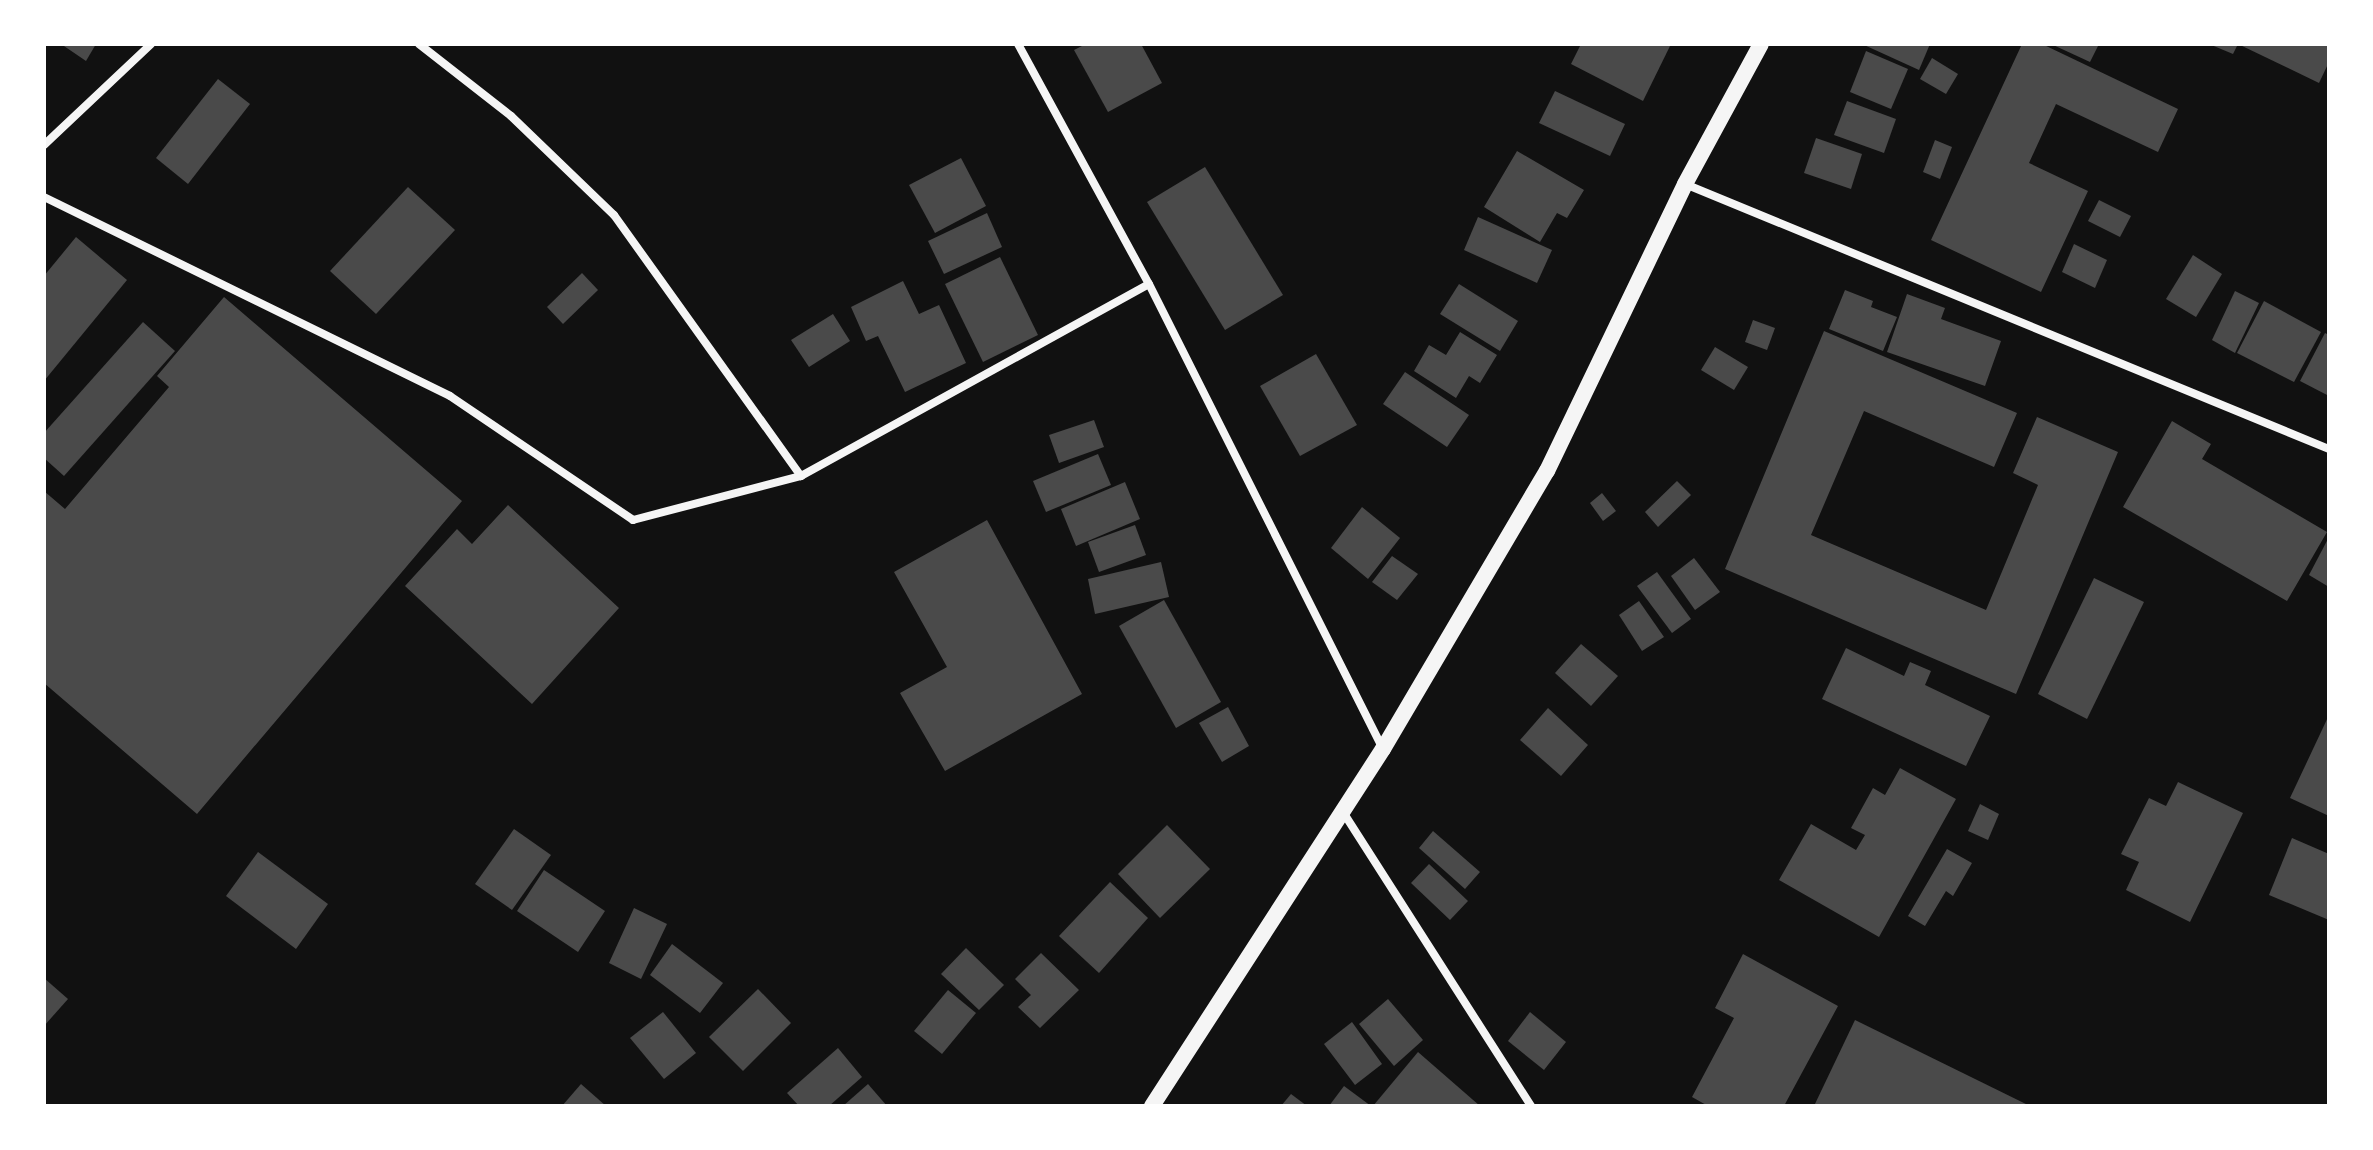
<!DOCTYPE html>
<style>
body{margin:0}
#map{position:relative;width:2373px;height:1150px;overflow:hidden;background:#111;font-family:"Archivo Narrow",sans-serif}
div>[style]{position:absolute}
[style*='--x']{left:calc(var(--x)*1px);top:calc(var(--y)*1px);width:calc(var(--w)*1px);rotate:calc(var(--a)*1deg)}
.building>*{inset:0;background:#4a4a4a}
.minor>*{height:8px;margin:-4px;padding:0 4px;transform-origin:4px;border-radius:4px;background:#f5f5f5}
.secondary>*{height:16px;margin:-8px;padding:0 8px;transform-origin:8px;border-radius:8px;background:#f5f5f5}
span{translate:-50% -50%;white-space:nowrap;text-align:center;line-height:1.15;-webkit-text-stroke:6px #fff;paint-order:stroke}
.frame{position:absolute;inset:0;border:46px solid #fff;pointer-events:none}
</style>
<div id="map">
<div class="building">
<i style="clip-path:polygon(61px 44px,96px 44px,86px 61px)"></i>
<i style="clip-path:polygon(1086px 44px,1141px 44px,1162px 83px,1108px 112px,1074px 50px)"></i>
<i style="clip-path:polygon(1581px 44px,1671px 44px,1643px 101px,1571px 64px)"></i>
<i style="clip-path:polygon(1862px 44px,1930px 44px,1919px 70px)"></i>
<i style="clip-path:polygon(2022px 44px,2042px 44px,2178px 109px,2158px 152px,2056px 104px,2029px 163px,2088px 191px,2041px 292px,1931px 240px)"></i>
<i style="clip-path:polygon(2051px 44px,2099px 44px,2090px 62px)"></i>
<i style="clip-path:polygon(2209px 44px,2238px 44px,2233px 54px)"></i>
<i style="clip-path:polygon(2238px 44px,2329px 44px,2329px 62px,2319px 83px)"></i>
<i style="clip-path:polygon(1866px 51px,1908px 69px,1891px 109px,1850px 92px)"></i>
<i style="clip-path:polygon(1932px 58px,1958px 74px,1946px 94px,1920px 79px)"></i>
<i style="clip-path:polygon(218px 79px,250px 104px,188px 184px,156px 158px)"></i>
<i style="clip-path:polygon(1555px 91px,1625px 124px,1610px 156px,1539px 123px)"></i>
<i style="clip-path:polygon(1847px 101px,1896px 119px,1884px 153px,1834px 135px)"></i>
<i style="clip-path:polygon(1816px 138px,1862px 154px,1851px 189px,1804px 173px)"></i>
<i style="clip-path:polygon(1935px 140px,1952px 147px,1940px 179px,1923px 172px)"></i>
<i style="clip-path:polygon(1517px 151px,1584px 190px,1567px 218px,1557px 213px,1540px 242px,1484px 207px)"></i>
<i style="clip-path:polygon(961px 158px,986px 206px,935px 233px,909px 185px)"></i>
<i style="clip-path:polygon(1205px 167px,1283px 295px,1225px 330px,1147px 202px)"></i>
<i style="clip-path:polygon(408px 187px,455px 230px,376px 314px,330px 271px)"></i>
<i style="clip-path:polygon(2099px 200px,2131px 216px,2120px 237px,2088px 221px)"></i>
<i style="clip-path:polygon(987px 213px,1002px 247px,944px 274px,928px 241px)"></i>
<i style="clip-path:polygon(1478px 217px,1552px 250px,1537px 283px,1464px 250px)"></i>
<i style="clip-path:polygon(76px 237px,127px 280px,44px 381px,44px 276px)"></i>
<i style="clip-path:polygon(2074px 244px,2107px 260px,2095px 288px,2062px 272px)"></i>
<i style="clip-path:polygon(2193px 255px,2222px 274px,2196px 317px,2166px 299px)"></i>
<i style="clip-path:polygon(1000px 257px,1038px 335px,983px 362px,945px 284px)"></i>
<i style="clip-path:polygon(582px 273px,598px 290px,563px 324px,547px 307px)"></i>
<i style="clip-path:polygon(903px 281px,919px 314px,939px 305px,966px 363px,905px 392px,878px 336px,866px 341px,851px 307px)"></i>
<i style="clip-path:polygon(1459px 284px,1518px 321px,1500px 351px,1440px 314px)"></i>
<i style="clip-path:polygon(1845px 290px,1873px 301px,1871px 307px,1897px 317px,1883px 351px,1829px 329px)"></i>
<i style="clip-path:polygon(2235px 291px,2259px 303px,2235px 353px,2212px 340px)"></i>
<i style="clip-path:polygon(1907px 294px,1945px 308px,1941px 319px,2001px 341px,1985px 386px,1887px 352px)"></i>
<i style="clip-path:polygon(224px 297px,462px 501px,197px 814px,44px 683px,44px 491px,65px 509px,169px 387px,157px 376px)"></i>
<i style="clip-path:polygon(2264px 301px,2321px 332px,2294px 382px,2237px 353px)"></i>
<i style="clip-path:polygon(833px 314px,850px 341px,809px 367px,791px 340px)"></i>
<i style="clip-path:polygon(1753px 320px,1775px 328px,1767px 350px,1745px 342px)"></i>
<i style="clip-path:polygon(143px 322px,175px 351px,64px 476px,44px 458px,44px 433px)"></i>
<i style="clip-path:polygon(1824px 331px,2017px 413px,1994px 467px,1864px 411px,1811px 535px,1986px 610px,2038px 485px,2013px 473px,2037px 417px,2118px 452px,2016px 694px,1725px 569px)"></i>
<i style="clip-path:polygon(1460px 332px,1497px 355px,1480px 383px,1469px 376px,1456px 398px,1414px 371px,1429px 345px,1446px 355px)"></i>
<i style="clip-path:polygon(2325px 333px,2329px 335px,2329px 396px,2300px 381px)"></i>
<i style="clip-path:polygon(1715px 347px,1748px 367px,1734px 390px,1701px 370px)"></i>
<i style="clip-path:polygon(1316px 354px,1357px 425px,1300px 456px,1260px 386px)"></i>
<i style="clip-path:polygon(1405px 372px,1469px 415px,1447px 447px,1383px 404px)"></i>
<i style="clip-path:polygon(1094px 420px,1104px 447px,1059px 463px,1049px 435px)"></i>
<i style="clip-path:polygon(2172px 421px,2211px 444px,2202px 459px,2327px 532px,2287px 601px,2123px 507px)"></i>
<i style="clip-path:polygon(1098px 454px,1111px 485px,1046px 512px,1033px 481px)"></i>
<i style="clip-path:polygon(1677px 481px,1691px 495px,1658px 527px,1645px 512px)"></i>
<i style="clip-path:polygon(1125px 482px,1140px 519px,1076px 546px,1061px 509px)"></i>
<i style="clip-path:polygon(1602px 493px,1616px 511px,1603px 521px,1590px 503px)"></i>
<i style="clip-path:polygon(508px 505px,619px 608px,532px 704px,405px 586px,457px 529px,472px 544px)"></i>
<i style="clip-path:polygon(1362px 507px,1400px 538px,1368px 579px,1331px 548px)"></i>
<i style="clip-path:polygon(987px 520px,1082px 694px,945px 771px,900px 693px,947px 667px,894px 572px)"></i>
<i style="clip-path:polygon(1135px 525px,1146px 555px,1099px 572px,1088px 542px)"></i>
<i style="clip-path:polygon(2329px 537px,2329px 587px,2309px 575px)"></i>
<i style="clip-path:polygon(1392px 556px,1418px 574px,1397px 600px,1372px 582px)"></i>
<i style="clip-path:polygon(1694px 558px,1720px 592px,1695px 610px,1671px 576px)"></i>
<i style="clip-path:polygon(1161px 562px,1169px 597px,1095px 614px,1088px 579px)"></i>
<i style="clip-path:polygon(1657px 572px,1691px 619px,1672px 633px,1637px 586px)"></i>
<i style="clip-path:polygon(2094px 578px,2144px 602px,2087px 719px,2038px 694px)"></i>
<i style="clip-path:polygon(1164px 600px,1221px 702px,1176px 728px,1119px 626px)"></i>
<i style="clip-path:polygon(1639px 601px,1664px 637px,1642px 651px,1619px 615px)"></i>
<i style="clip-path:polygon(1581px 644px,1618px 676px,1591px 706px,1555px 673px)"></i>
<i style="clip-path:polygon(1846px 648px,1904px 676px,1910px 662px,1931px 671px,1925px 685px,1990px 716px,1966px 766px,1822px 699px)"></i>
<i style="clip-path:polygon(1228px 707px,1249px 746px,1222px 762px,1199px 723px)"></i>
<i style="clip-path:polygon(1548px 708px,1588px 745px,1561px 776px,1520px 740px)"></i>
<i style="clip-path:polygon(2329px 715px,2329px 816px,2290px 798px)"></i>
<i style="clip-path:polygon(1900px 768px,1956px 799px,1879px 937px,1779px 880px,1811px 824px,1856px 850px,1865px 835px,1851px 828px,1873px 788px,1885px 795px)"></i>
<i style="clip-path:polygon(2178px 782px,2243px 813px,2190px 922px,2126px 890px,2139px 862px,2121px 854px,2149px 798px,2166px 806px)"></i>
<i style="clip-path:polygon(1980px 804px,1999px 814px,1988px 840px,1968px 831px)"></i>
<i style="clip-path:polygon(1167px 825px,1210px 869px,1160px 918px,1118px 874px)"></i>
<i style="clip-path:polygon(514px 829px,551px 855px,512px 910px,475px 884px)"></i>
<i style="clip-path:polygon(1433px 831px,1480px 872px,1465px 889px,1419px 848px)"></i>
<i style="clip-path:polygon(2292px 838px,2329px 854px,2329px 920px,2269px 895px)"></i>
<i style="clip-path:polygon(1947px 849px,1972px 863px,1953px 896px,1946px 891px,1925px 926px,1908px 916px)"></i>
<i style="clip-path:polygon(258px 852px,328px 904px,296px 949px,226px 896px)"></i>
<i style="clip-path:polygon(1429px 864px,1468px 901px,1450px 920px,1411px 883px)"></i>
<i style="clip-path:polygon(544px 870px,605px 911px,578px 952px,517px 911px)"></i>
<i style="clip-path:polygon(1110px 882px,1148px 918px,1099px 973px,1059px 936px)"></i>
<i style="clip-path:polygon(634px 908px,667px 924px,641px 979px,609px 963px)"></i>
<i style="clip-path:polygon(672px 944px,723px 983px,700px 1013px,650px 975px)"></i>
<i style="clip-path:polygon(966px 948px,1004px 985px,979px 1010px,941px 974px)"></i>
<i style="clip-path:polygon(1041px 953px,1079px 990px,1040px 1028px,1018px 1007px,1031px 995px,1015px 979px)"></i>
<i style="clip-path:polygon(1743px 954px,1838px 1006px,1784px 1106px,1708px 1106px,1692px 1097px,1734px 1018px,1715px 1008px)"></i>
<i style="clip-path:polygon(44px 978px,68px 999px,44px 1026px)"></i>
<i style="clip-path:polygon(758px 989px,791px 1023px,743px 1071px,709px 1037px)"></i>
<i style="clip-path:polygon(948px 990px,976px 1013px,942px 1054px,914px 1031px)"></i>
<i style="clip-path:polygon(1388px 999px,1423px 1040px,1394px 1066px,1359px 1024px)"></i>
<i style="clip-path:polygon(663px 1012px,696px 1053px,664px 1079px,630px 1038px)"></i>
<i style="clip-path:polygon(1530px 1012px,1566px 1042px,1544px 1070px,1508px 1041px)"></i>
<i style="clip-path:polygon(1855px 1020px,2030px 1106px,1814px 1106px)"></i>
<i style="clip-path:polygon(1352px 1022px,1382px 1064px,1355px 1085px,1324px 1044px)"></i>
<i style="clip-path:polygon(838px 1048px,862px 1077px,829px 1106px,799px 1106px,787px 1093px)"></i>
<i style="clip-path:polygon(1418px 1052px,1480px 1106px,1373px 1106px)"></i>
<i style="clip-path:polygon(581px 1084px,606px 1106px,562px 1106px)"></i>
<i style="clip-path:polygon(868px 1084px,887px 1106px,843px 1106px)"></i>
<i style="clip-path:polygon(1344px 1086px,1371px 1106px,1329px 1106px)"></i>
<i style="clip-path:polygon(1291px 1094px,1307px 1106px,1281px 1106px)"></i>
</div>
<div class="minor">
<i style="--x:419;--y:44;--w:117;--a:38"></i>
<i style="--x:511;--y:116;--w:143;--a:43.9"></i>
<i style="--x:614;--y:215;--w:321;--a:54.4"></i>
<i style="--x:1018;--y:44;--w:273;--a:61.4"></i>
<i style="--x:1149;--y:284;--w:521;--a:63.29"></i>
<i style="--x:44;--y:145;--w:147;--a:-43.3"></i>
<i style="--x:1685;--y:184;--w:696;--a:22.37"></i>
<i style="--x:44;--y:197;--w:452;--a:26.1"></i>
<i style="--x:450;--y:396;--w:221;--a:34.1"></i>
<i style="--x:633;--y:520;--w:174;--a:-14.7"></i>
<i style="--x:801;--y:476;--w:397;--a:-28.9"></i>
<i style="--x:1343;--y:812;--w:349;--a:57.4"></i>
</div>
<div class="secondary">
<i style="--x:1152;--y:1106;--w:425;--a:-57.1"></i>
<i style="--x:1383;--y:749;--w:323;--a:-59.5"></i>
<i style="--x:1547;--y:471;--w:318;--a:-64.3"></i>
<i style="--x:1685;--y:184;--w:159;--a:-61.5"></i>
</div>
<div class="frame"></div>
</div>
